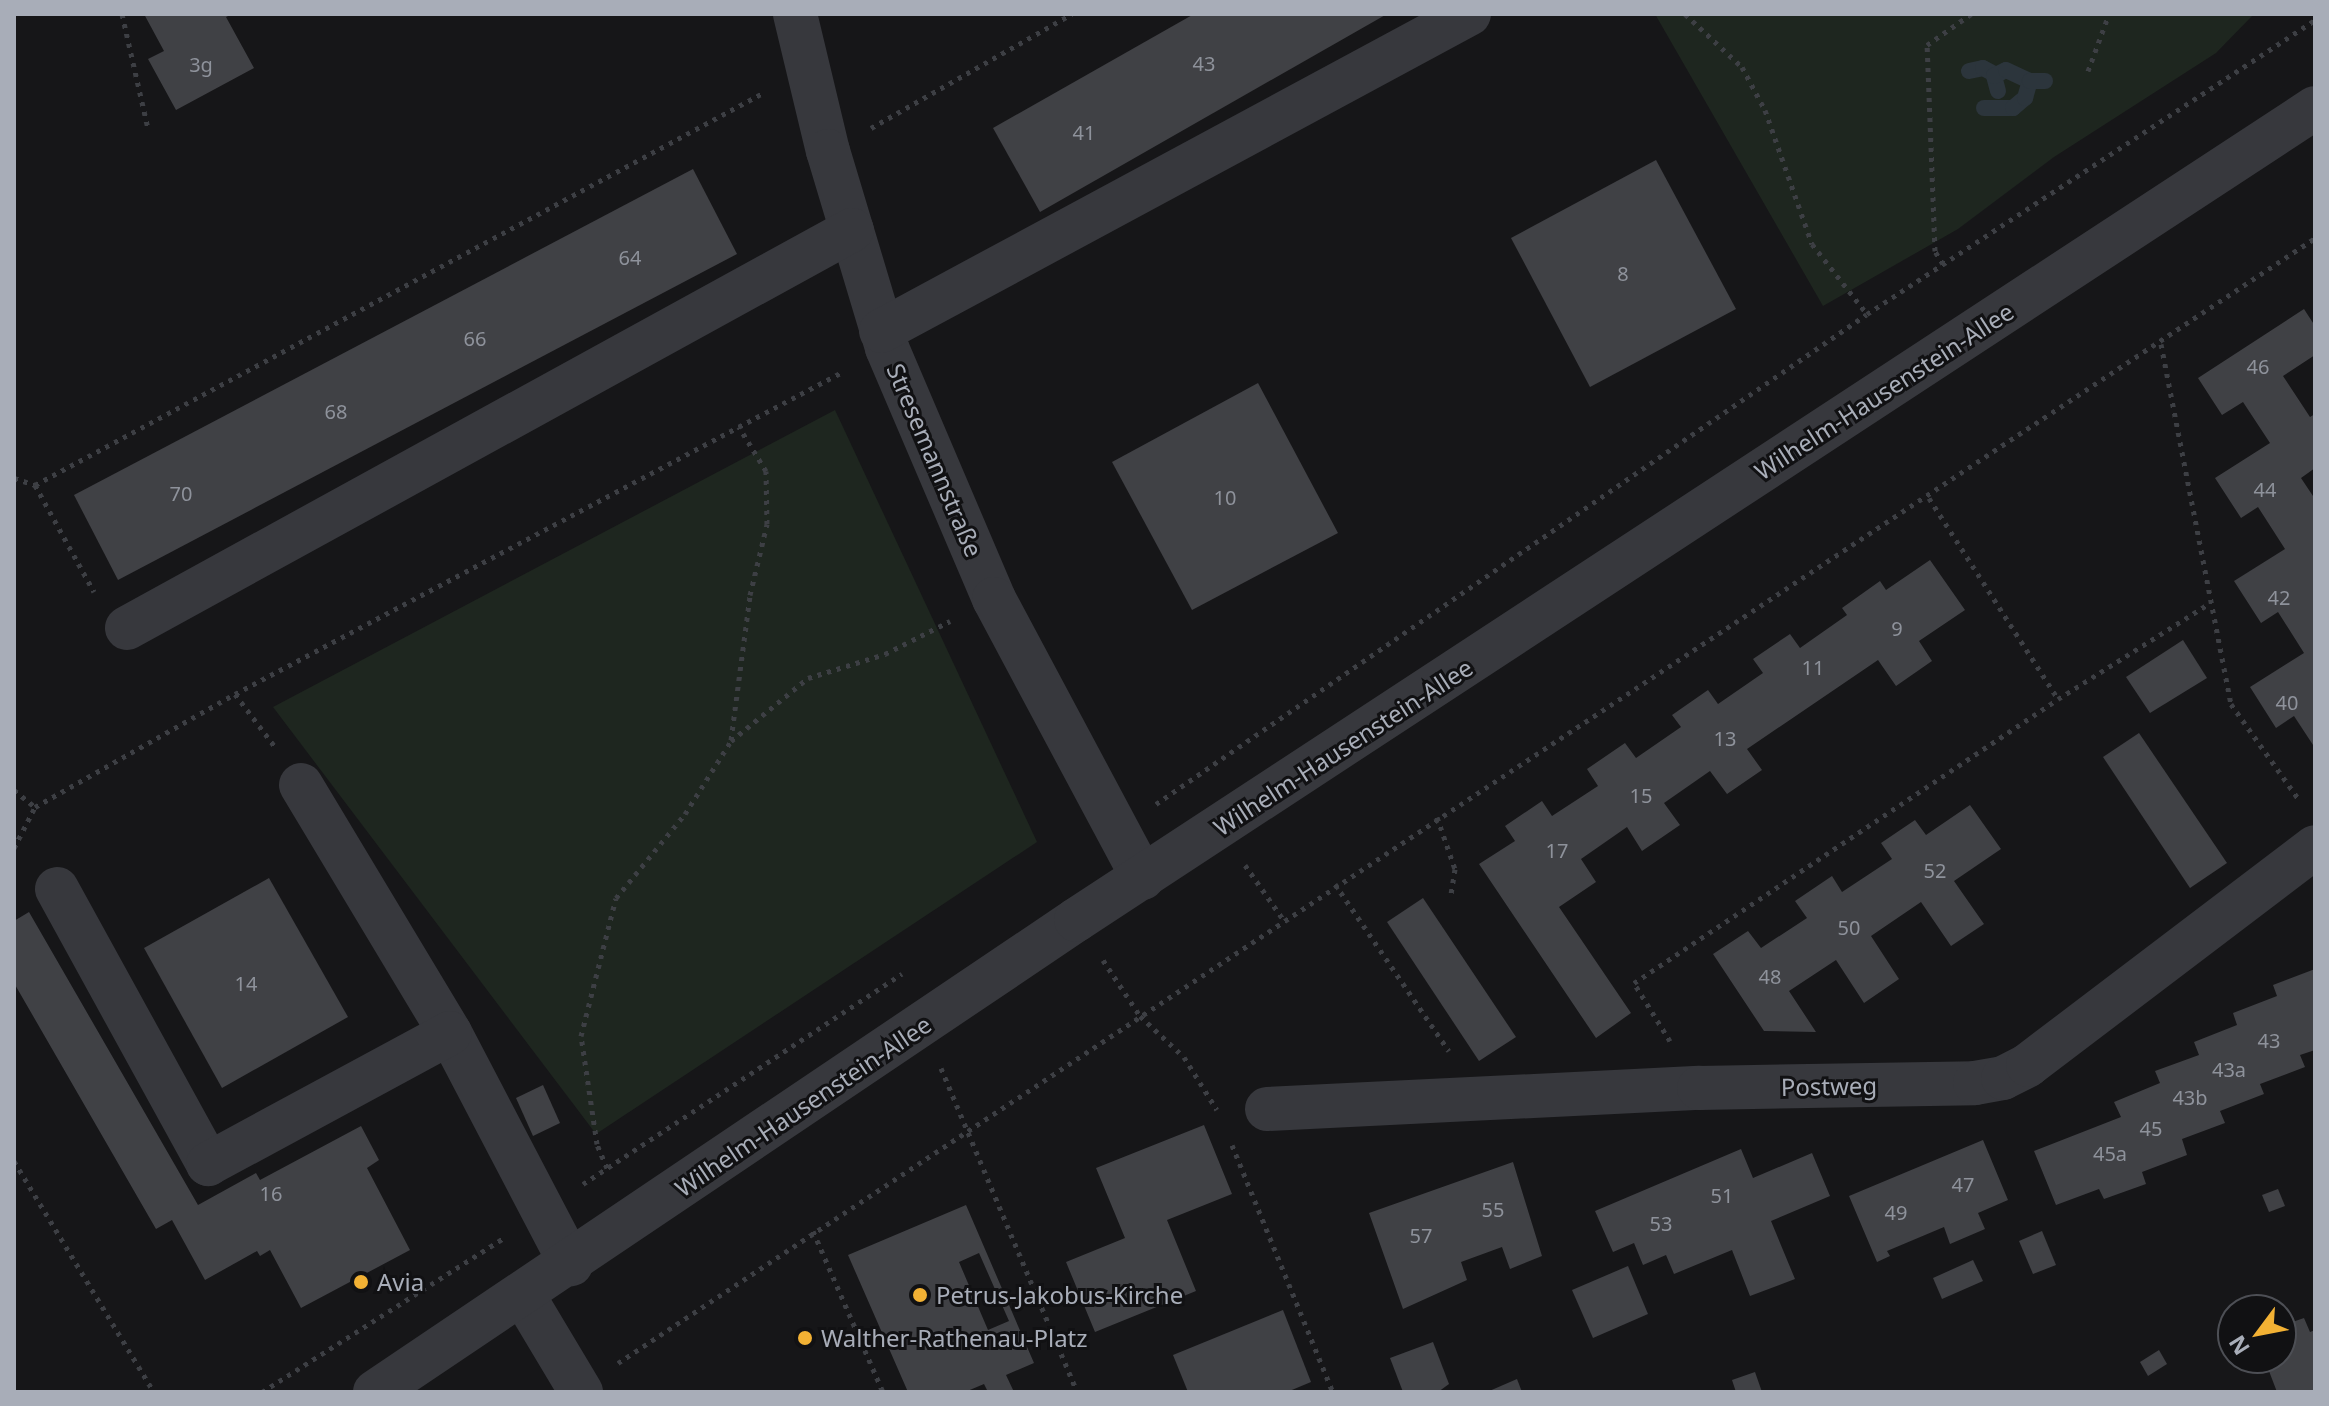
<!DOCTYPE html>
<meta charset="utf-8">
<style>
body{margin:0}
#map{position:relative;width:2329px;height:1406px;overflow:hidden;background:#161618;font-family:"Noto Sans",sans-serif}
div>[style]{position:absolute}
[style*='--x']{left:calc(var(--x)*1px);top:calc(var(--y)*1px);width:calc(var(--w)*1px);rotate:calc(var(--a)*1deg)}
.green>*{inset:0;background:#1e261f}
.stream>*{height:16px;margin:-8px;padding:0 8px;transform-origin:8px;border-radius:8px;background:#2c353c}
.building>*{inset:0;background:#404145}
.path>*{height:5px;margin-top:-2.5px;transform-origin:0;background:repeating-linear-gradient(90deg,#3d3f44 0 4px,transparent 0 10px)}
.minor>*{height:44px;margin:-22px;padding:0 22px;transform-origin:22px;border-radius:22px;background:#37383d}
.dots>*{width:22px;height:22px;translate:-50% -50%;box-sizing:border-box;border:4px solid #111113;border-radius:50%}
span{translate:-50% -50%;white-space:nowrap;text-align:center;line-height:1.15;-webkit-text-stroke:6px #111113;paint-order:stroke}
.number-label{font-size:20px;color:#8e929b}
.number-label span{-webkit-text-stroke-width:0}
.street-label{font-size:24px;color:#a8adb8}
.poi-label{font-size:24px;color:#a8adb8}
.left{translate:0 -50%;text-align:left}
.frame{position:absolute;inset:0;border:16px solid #a8adb8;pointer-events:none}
.north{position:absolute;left:2217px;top:1294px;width:80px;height:80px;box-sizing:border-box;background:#111113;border:2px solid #4d4f55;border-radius:50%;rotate:238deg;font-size:22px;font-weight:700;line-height:32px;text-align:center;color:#a8adb8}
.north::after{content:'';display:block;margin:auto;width:28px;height:36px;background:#f2b134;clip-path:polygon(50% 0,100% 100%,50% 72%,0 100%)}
</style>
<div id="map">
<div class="green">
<i style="clip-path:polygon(1655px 14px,2254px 14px,2216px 53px,2054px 157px,1958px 229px,1823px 306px)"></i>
<i style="clip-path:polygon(835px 410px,1037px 842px,596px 1134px,273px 707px)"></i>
</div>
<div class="stream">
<i style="--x:1969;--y:71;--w:14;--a:-12"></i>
<i style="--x:1983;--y:68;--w:15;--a:28"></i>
<i style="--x:1998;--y:91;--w:16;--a:-105"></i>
<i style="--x:1994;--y:76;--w:13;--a:-27"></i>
<i style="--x:2006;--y:70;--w:26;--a:25"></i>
<i style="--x:1984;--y:108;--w:29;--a:0"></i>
<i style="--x:2013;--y:108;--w:16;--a:-40"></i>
<i style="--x:2025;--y:98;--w:18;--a:-74"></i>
<i style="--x:2030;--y:81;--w:15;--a:0"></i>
</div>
<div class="building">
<i style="clip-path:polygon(144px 14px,232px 14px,226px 17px,254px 68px,176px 110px,148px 59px,164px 51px)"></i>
<i style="clip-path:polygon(1194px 14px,1387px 14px,1040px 212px,993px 128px)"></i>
<i style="clip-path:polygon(1656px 160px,1736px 309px,1590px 387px,1511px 238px)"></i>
<i style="clip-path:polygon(693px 169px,737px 254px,118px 580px,74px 495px)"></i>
<i style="clip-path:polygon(2304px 309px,2315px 326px,2315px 355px,2283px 376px,2310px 417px,2315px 414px,2315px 468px,2301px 478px,2315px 499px,2315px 748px,2294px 716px,2276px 728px,2250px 687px,2304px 653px,2278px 612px,2261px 623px,2234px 581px,2285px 549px,2258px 507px,2241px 518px,2215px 478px,2270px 443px,2243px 402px,2222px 415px,2198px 378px)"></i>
<i style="clip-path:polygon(1258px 383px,1338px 533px,1192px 610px,1112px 462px)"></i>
<i style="clip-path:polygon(1930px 560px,1965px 610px,1919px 641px,1932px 661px,1896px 686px,1878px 660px,1747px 749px,1762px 770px,1727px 794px,1710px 771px,1664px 803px,1680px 825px,1642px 851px,1627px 827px,1581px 859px,1596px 882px,1559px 907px,1631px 1013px,1596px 1038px,1479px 864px,1515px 841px,1505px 826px,1542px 801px,1552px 816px,1598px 786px,1587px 769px,1625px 743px,1636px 758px,1681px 727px,1672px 715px,1708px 690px,1718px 704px,1763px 673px,1753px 659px,1790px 634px,1800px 648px,1847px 615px,1842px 608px,1880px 581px,1886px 590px)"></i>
<i style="clip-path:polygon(2183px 640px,2207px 678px,2150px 713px,2126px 677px)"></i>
<i style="clip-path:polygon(2139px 733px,2227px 863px,2190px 888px,2103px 757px)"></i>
<i style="clip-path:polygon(1970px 805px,2001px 849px,1954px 881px,1984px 924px,1951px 946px,1921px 902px,1871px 936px,1899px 979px,1864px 1003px,1836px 960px,1789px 991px,1816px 1032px,1764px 1031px,1713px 954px,1748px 931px,1761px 948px,1807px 918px,1795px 901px,1832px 876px,1842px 892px,1892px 859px,1881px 843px,1915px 820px,1926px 835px)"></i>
<i style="clip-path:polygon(269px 878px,348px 1017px,222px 1088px,144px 948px)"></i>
<i style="clip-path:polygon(1423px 898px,1516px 1037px,1479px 1061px,1387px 922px)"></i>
<i style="clip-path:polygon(29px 912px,198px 1205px,256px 1173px,260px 1180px,361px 1126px,379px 1160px,367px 1168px,410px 1250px,301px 1308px,270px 1250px,260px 1256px,257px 1251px,205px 1280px,172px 1220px,156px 1229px,14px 983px,14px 921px)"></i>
<i style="clip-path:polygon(2315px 969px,2315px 1050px,2300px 1055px,2305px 1067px,2260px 1084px,2264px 1094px,2220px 1111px,2225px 1123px,2182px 1139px,2187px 1155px,2142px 1172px,2146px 1184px,2104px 1199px,2099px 1189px,2056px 1205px,2034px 1151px,2121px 1117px,2114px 1102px,2160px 1083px,2155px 1071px,2199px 1055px,2194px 1042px,2237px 1025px,2233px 1013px,2277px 996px,2273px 985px)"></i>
<i style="clip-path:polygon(543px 1085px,560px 1123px,533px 1136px,516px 1098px)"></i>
<i style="clip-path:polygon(1204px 1125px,1232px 1194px,1167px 1220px,1196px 1291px,1095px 1332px,1066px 1262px,1125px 1238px,1096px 1168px)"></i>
<i style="clip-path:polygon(1983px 1140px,2008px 1200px,1978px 1213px,1985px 1229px,1950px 1244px,1944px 1227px,1887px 1251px,1890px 1256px,1877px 1262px,1849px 1196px)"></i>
<i style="clip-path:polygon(1741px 1149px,1753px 1178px,1812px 1153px,1830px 1196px,1771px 1221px,1795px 1279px,1750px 1296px,1732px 1250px,1674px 1274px,1666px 1255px,1643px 1265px,1634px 1243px,1613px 1252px,1595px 1211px)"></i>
<i style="clip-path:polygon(1513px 1162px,1542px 1256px,1510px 1269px,1502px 1247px,1461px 1262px,1467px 1280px,1403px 1309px,1369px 1213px)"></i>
<i style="clip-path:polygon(2278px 1189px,2285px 1206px,2269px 1212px,2262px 1195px)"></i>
<i style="clip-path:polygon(evenodd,966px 1205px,1034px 1363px,1006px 1375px,1014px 1392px,988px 1392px,984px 1384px,965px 1392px,908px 1392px,848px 1255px,966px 1205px,979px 1253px,1009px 1321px,988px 1330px,959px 1262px,979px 1253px)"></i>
<i style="clip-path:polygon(2042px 1231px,2056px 1265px,2033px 1274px,2019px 1241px)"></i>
<i style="clip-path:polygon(1973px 1260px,1983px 1281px,1942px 1299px,1933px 1278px)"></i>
<i style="clip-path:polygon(1628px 1266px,1648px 1314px,1593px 1338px,1572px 1290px)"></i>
<i style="clip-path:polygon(1283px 1310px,1311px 1382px,1287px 1392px,1188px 1392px,1173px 1355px)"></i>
<i style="clip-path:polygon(2304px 1318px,2310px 1332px,2315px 1330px,2315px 1390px,2277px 1392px,2264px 1358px,2281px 1358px,2281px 1326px)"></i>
<i style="clip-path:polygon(1433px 1342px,1449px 1384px,1438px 1392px,1403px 1392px,1390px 1358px)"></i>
<i style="clip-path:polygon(2159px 1350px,2167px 1364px,2148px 1376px,2140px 1362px)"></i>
<i style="clip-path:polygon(1755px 1372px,1762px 1392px,1736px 1392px,1732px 1380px)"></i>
<i style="clip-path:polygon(1517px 1379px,1522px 1392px,1487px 1392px)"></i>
</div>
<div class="path">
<i style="--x:122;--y:14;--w:117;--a:77.2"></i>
<i style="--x:1685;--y:14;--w:78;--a:42.9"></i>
<i style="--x:1742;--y:67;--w:49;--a:61.9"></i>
<i style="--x:1765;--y:110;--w:142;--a:70.7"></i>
<i style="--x:1812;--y:244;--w:89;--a:51.8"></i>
<i style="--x:2088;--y:71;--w:61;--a:-69.8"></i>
<i style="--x:871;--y:128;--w:231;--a:-29.6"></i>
<i style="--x:1943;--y:264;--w:15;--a:-122"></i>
<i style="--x:1935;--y:251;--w:206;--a:-92.2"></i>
<i style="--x:1927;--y:45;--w:54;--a:-35.2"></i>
<i style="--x:2161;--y:344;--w:367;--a:79"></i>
<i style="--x:2231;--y:704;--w:119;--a:54.6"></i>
<i style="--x:14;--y:478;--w:22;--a:18"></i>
<i style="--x:35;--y:485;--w:829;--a:-28.3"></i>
<i style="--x:35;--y:485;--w:122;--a:61.1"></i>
<i style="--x:1929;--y:498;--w:239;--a:57.3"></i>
<i style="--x:235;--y:694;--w:68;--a:52.8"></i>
<i style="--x:731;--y:740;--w:146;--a:-82.5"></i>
<i style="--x:750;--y:595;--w:73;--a:-76.5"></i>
<i style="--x:767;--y:524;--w:53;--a:-91.1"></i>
<i style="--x:766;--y:471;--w:52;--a:-121.5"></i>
<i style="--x:14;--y:790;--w:27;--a:39"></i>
<i style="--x:35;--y:807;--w:230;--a:-29.5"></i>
<i style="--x:235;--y:694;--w:689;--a:-27.94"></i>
<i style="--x:1156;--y:804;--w:863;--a:-34.57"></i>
<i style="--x:1867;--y:314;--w:536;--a:-33.27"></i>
<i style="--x:1437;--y:817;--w:55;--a:70.9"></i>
<i style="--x:1455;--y:869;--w:26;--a:99"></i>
<i style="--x:14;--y:848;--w:46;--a:-62.9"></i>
<i style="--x:1245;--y:865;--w:66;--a:54.9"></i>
<i style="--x:1335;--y:884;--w:202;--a:55.7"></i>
<i style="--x:1103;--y:960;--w:67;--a:56.5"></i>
<i style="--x:1140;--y:1016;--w:60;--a:43"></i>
<i style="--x:1184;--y:1057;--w:62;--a:58.1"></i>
<i style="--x:1670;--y:1041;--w:68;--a:-121.8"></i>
<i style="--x:1634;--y:983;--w:510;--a:-33.81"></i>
<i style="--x:2058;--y:699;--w:180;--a:-32.3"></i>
<i style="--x:941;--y:1068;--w:351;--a:67.2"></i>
<i style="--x:1232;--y:1145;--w:267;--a:67.8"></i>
<i style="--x:14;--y:1161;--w:270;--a:58.8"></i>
<i style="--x:607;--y:1168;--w:26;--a:-113"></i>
<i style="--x:597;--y:1144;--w:109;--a:-98.4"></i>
<i style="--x:581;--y:1036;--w:142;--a:-75.8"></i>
<i style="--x:616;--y:898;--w:109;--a:-50.6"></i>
<i style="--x:685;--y:814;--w:86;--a:-57.8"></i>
<i style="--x:731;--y:741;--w:99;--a:-39.3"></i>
<i style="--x:808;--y:678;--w:81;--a:-17.3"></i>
<i style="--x:885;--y:654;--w:73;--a:-26.9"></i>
<i style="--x:583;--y:1184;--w:382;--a:-33.4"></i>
<i style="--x:813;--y:1231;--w:176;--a:66.5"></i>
<i style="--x:618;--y:1363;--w:2036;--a:-33.54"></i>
<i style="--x:262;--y:1392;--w:285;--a:-32.5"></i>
</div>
<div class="minor">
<i style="--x:795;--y:14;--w:141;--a:76.5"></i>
<i style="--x:828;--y:151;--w:206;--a:73.3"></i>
<i style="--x:887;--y:348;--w:273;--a:66.9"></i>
<i style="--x:994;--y:599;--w:316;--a:61.9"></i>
<i style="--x:881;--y:331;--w:668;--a:-28.33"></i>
<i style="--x:127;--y:628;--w:827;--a:-28.77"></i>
<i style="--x:301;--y:785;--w:289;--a:59"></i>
<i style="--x:450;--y:1033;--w:261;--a:62.4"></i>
<i style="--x:57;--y:889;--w:314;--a:61.2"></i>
<i style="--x:208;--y:1164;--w:275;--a:-28.4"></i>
<i style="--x:1267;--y:1109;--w:433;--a:-2.8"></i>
<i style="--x:1699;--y:1088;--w:276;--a:-1"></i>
<i style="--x:1975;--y:1083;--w:28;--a:-10"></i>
<i style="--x:2003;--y:1078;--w:28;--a:-27"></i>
<i style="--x:2028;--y:1065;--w:360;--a:-37.2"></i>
<i style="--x:523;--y:1295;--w:113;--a:59.1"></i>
<i style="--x:375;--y:1392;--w:845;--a:-33.95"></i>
<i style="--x:1076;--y:920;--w:1481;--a:-33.24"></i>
</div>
<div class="dots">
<i style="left:361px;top:1282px;background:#f2b134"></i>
<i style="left:920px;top:1295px;background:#f2b134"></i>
<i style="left:805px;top:1338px;background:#f2b134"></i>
</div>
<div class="number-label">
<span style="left:1204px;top:63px">43</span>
<span style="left:201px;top:64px">3g</span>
<span style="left:1084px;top:132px">41</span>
<span style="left:630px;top:257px">64</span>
<span style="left:1623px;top:273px">8</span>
<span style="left:475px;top:338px">66</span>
<span style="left:2258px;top:366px">46</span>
<span style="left:336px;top:411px">68</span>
<span style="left:2265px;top:489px">44</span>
<span style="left:181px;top:493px">70</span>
<span style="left:1225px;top:497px">10</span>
<span style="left:2279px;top:597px">42</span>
<span style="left:1897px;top:628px">9</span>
<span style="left:1813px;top:667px">11</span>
<span style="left:2287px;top:702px">40</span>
<span style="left:1725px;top:738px">13</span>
<span style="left:1641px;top:795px">15</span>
<span style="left:1557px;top:850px">17</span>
<span style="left:1935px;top:870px">52</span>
<span style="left:1849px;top:927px">50</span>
<span style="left:1770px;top:976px">48</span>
<span style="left:246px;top:983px">14</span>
<span style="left:2269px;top:1040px">43</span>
<span style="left:2229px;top:1069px">43a</span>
<span style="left:2190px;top:1097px">43b</span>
<span style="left:2151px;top:1128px">45</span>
<span style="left:2110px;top:1153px">45a</span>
<span style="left:1963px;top:1184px">47</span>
<span style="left:271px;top:1193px">16</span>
<span style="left:1722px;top:1195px">51</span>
<span style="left:1493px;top:1209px">55</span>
<span style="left:1896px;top:1212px">49</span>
<span style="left:1661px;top:1223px">53</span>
<span style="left:1421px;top:1235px">57</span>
</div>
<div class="street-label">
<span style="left:1884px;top:391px;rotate:-33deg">Wilhelm-Hausenstein-Allee</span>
<span style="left:935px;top:460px;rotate:67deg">Stresemannstraße</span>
<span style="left:1343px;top:747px;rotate:-33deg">Wilhelm-Hausenstein-Allee</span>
<span style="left:1829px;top:1086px;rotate:-1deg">Postweg</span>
<span style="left:803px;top:1106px;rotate:-34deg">Wilhelm-Hausenstein-Allee</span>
</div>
<div class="poi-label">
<span class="left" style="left:377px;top:1282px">Avia</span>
<span class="left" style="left:936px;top:1295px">Petrus-Jakobus-Kirche</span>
<span class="left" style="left:821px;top:1338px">Walther-Rathenau-Platz</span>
</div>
<div class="frame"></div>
<div class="north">N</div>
</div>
